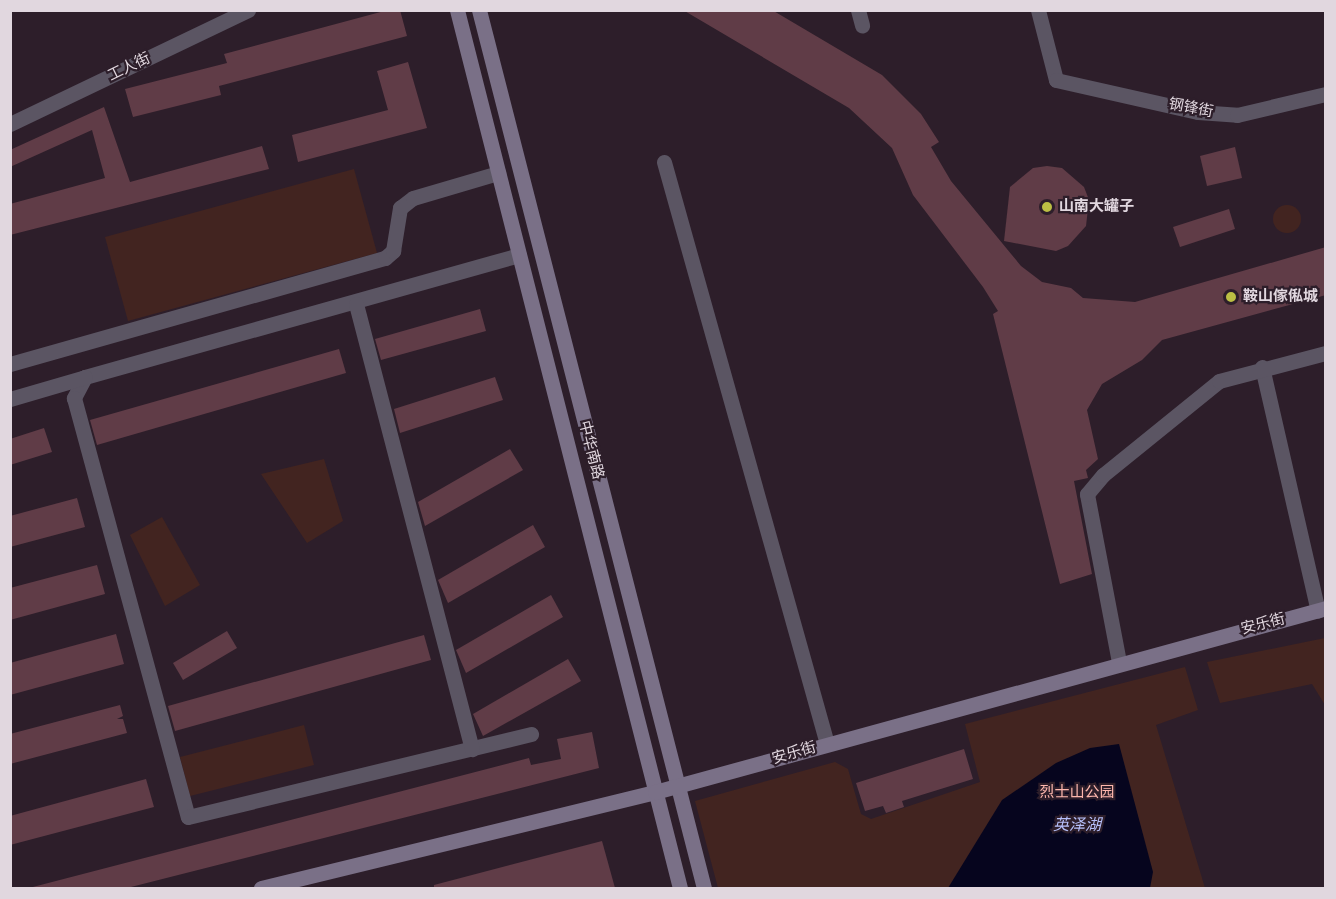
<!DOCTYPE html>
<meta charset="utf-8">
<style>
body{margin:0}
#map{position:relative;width:1336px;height:899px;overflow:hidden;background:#2d1e2a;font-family:Raleway,"Noto Sans SC",sans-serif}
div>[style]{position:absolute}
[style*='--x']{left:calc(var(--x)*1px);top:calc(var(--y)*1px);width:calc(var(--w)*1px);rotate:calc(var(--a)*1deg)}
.green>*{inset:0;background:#422420}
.round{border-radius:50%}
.water>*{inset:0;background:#06051e}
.building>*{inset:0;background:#603c47}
.street>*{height:15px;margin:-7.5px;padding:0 7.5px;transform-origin:7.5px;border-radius:7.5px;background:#5b5563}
.secondary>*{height:15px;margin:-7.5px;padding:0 7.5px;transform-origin:7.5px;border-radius:7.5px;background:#7a7087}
.dots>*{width:16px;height:16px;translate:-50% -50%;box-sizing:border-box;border:3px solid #2d1e2a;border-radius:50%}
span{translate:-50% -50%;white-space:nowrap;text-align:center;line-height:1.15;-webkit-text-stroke:4.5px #2d1e2a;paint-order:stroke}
.street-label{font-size:15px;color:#e1d7df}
.poi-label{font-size:15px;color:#e1d7df;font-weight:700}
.left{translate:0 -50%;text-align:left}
.park-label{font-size:15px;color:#fdb7ad}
.water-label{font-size:16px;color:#b6bff9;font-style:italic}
.frame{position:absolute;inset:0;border:12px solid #e1d7df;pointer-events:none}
</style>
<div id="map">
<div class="green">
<i style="clip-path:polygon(354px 169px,377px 253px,128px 321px,105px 237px)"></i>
<i class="round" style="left:1273px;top:205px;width:28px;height:28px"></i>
<i style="clip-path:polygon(324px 459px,343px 521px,307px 543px,261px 474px)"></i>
<i style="clip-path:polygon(162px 517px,200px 585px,165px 606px,130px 535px)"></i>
<i style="clip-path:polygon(1325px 638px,1325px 705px,1312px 684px,1220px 703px,1207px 662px)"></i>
<i style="clip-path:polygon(1185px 667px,1198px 710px,1156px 725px,1205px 888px,718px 888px,695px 801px,835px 762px,848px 769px,861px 814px,871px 819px,980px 782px,965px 724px)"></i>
<i style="clip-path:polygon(304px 725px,314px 765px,190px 796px,180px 757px)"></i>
</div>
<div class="water">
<i style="clip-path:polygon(1119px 744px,1153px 872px,1150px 888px,948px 888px,1002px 800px,1056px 763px,1090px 748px)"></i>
</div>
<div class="building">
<i style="clip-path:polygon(388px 10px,400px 10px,407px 36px,219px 86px,221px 95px,133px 117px,125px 89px,227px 63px,224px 54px)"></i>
<i style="clip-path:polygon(683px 10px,772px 10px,882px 75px,921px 114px,939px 142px,931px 147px,951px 181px,1021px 266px,1042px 282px,1071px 288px,1083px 298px,1135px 302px,1326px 247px,1326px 295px,1162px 340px,1142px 360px,1102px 384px,1087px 410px,1098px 459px,1086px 470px,1088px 478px,1074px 481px,1092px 574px,1060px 584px,993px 314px,998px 311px,983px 287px,913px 195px,892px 148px,849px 108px)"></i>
<i style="clip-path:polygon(408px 62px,427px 128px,298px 162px,292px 135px,388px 110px,377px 71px)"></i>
<i style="clip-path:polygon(104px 107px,130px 182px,262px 146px,269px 169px,10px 235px,10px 204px,105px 178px,92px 130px,10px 167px,10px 150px)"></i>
<i style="clip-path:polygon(1235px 147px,1242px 178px,1207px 186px,1200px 156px)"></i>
<i style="clip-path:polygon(1047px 166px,1062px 168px,1084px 187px,1089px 200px,1086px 226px,1068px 246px,1056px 251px,1004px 241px,1010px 187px,1033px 168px)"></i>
<i style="clip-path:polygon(1229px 209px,1235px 229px,1180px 247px,1173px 227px)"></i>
<i style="clip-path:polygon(480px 309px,486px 331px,381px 360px,375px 339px)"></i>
<i style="clip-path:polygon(339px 349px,346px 373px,97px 445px,90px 420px)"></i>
<i style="clip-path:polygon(495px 377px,503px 400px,400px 433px,394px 409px)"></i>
<i style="clip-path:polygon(44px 428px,52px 452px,10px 465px,10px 439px)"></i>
<i style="clip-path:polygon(510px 449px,523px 470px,425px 526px,418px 502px)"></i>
<i style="clip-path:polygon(77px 498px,85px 527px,10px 547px,10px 516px)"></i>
<i style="clip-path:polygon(533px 525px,545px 547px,448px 603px,438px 580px)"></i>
<i style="clip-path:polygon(97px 565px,105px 594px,10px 620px,10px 588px)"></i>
<i style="clip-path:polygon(551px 595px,563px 617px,466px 673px,456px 650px)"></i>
<i style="clip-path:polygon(227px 631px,237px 648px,183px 680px,173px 663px)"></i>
<i style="clip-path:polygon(116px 634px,124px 664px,10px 695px,10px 663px)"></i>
<i style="clip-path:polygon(424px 635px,431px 660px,175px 731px,168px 706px)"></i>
<i style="clip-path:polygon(568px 659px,581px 681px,483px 736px,473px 714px)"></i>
<i style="clip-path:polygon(120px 705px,123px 716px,117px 719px,123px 719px,127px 733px,10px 764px,10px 734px)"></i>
<i style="clip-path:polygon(592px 732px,599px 768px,127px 888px,29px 888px,529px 758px,531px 765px,561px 759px,557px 739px)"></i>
<i style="clip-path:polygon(964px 749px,973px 779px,902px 801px,904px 807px,886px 813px,883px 806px,865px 811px,856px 783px)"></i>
<i style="clip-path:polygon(146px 779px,154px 807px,10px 845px,10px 816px)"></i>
<i style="clip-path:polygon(602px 841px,615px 888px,434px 888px,434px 885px)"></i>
</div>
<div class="street">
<i style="--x:858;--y:10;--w:16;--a:75"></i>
<i style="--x:1038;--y:10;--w:72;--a:75.6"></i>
<i style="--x:1056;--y:80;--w:146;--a:12.7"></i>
<i style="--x:1198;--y:112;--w:39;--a:4"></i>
<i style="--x:1237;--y:115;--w:91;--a:-13.3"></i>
<i style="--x:10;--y:124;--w:264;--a:-25.6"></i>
<i style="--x:664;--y:162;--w:604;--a:74.35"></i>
<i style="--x:519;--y:255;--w:451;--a:164.3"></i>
<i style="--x:85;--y:377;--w:24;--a:118"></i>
<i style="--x:74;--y:398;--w:434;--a:74.8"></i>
<i style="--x:188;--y:817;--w:353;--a:-13.6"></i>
<i style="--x:356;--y:304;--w:460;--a:75.4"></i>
<i style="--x:10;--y:364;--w:390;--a:-15.8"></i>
<i style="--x:385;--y:258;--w:11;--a:-41"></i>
<i style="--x:393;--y:251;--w:44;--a:-80.8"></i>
<i style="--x:400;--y:208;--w:16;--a:-38"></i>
<i style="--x:413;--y:198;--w:89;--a:-16.4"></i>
<i style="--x:1262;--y:367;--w:250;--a:77.1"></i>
<i style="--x:10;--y:399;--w:78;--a:-16.3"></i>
<i style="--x:1119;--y:662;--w:171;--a:-100.8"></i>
<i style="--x:1087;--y:494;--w:25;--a:-50"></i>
<i style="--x:1103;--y:475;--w:149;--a:-39"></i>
<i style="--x:1219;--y:381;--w:111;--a:-14.7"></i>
</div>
<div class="secondary">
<i style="--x:457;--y:10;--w:906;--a:75.75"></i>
<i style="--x:479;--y:10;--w:906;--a:75.63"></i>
<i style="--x:261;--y:888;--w:406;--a:-13.7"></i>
<i style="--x:655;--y:792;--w:696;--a:-15.33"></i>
</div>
<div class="dots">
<i style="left:1047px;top:207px;background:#bcbf44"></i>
<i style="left:1231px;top:297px;background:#bcbf44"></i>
</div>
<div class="street-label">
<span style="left:129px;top:67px;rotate:-26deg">工人街</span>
<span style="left:1191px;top:108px;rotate:11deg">钢锋街</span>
<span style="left:591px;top:450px;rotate:76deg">中华南路</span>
<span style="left:1263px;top:624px;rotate:-14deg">安乐街</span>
<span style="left:794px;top:753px;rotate:-16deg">安乐街</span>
</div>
<div class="poi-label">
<span class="left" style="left:1059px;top:207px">山南大罐子</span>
<span class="left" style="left:1243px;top:297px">鞍山傢俬城</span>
</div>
<div class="park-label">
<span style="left:1077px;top:793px">烈士山公园</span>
</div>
<div class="water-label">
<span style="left:1077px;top:825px">英泽湖</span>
</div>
<div class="frame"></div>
</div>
